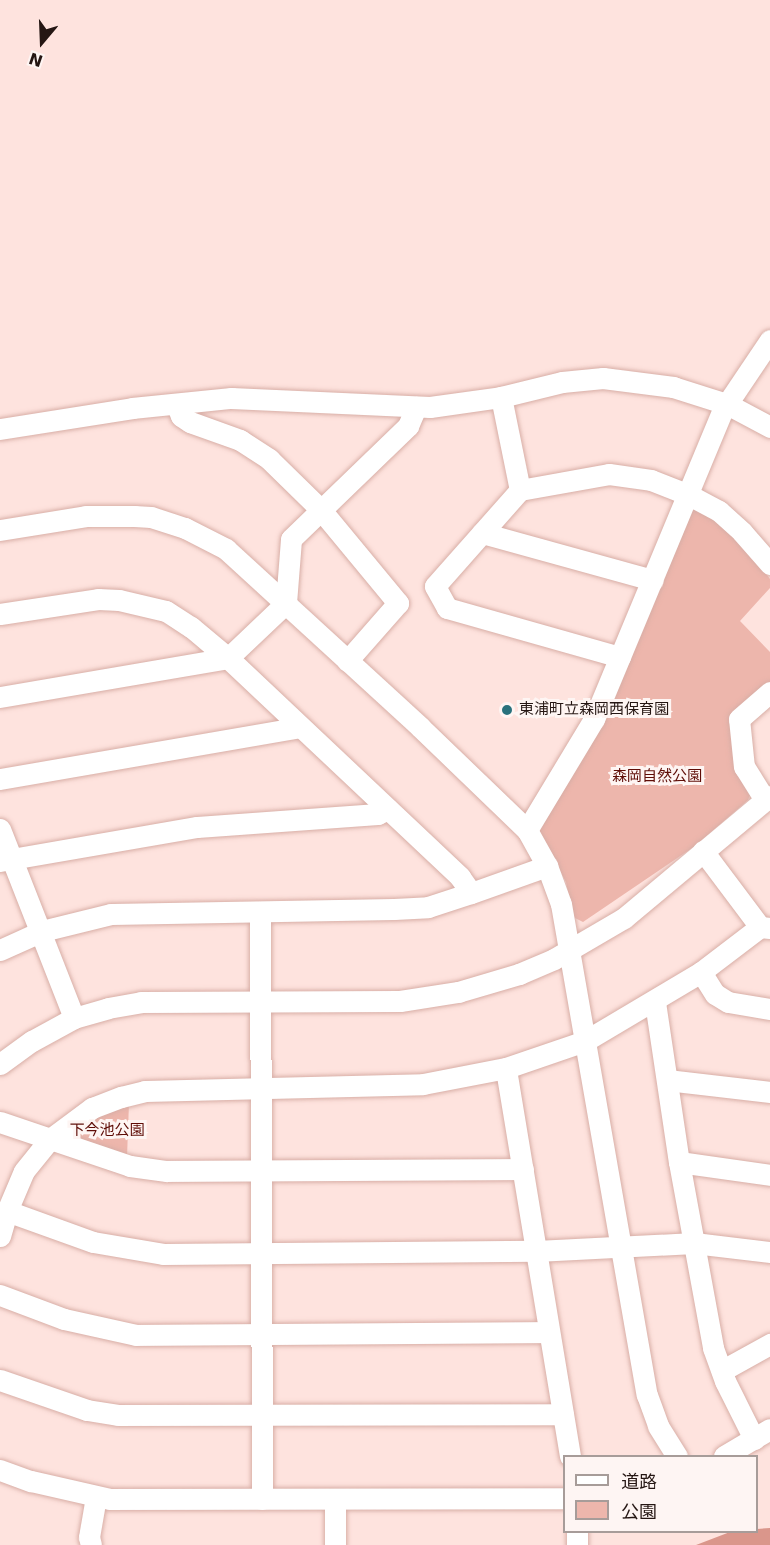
<!DOCTYPE html>
<meta charset="utf-8">
<style>
body{margin:0}
#map{position:relative;width:770px;height:1545px;overflow:hidden;background:#fee3de;font-family:"DejaVu Sans","Noto Sans JP",sans-serif}
div>[style]{position:absolute}
[style*='--x']{left:calc(var(--x)*1px);top:calc(var(--y)*1px);width:calc(var(--w)*1px);rotate:calc(var(--a)*1deg)}
.green>*{inset:0;background:#edb6ac}
.forest>*{inset:0;background:#da968b}
.roads{filter:drop-shadow(0 0 2px #d8aea6) drop-shadow(0 0 2px #d8aea6)}
.minor>*{height:21px;margin:-10.5px;padding:0 10.5px;transform-origin:10.5px;border-radius:10.5px;background:#fff}
.dots>*{width:16px;height:16px;translate:-50% -50%;box-sizing:border-box;border:3px solid #fef5f3;border-radius:50%}
span{translate:-50% -50%;white-space:nowrap;text-align:center;line-height:1.15;-webkit-text-stroke:6px #fef5f3;paint-order:stroke}
.poi-label{font-size:15px;color:#251613}
.left{translate:0 -50%;text-align:left}
.park-label{font-size:15px;color:#5f0d07}
.legend{position:absolute;left:563px;top:1455px;width:195px;height:78px;box-sizing:border-box;background:#fef5f3;border:2px solid #a79c99;margin:0;padding:8px 10px;list-style:none;font-size:18px;color:#251613}
.legend li{display:flex;align-items:center;gap:12px;height:30px}
.legend b{width:30px;border:2px solid #a79c99}
.north{position:absolute;left:12px;top:12px;width:60px;height:60px;-webkit-text-stroke:4px #fef5f3;paint-order:stroke;rotate:199deg;font-size:16px;font-weight:700;line-height:24px;text-align:center;color:#251613}
.north::after{content:'';display:block;margin:auto;width:21px;height:27px;background:#251613;clip-path:polygon(50% 0,100% 100%,50% 72%,0 100%)}
</style>
<div id="map">
<div class="green">
<i style="clip-path:polygon(699px 507px,742px 541px,770px 579px,770px 588px,740px 621px,770px 652px,770px 682px,731px 716px,752px 790px,748px 800px,695px 846px,583px 922px,573px 917px,566px 882px,536px 826px,604px 719px,693px 509px)"></i>
<i style="clip-path:polygon(129px 1103px,127px 1157px,73px 1140px,74px 1132px,93px 1115px)"></i>
</div>
<div class="forest">
<i style="clip-path:polygon(770px 1528px,770px 1545px,696px 1545px,730px 1532px,756px 1532px,757px 1529px)"></i>
</div>
<div class="roads">
<div class="minor">
<i style="--x:501;--y:397;--w:95;--a:78.5"></i>
<i style="--x:176;--y:404;--w:13;--a:67"></i>
<i style="--x:181;--y:416;--w:11;--a:34"></i>
<i style="--x:190;--y:422;--w:53;--a:19.8"></i>
<i style="--x:240;--y:440;--w:35;--a:33"></i>
<i style="--x:269;--y:459;--w:73;--a:44.4"></i>
<i style="--x:321;--y:510;--w:121;--a:50.4"></i>
<i style="--x:398;--y:603;--w:77;--a:131.3"></i>
<i style="--x:727;--y:404;--w:77;--a:-56.1"></i>
<i style="--x:0;--y:429;--w:134;--a:-9"></i>
<i style="--x:132;--y:408;--w:100;--a:-5.8"></i>
<i style="--x:231;--y:398;--w:199;--a:2.6"></i>
<i style="--x:430;--y:407;--w:72;--a:-8"></i>
<i style="--x:501;--y:397;--w:63;--a:-13.8"></i>
<i style="--x:562;--y:382;--w:41;--a:-5.6"></i>
<i style="--x:603;--y:378;--w:71;--a:7.3"></i>
<i style="--x:673;--y:387;--w:57;--a:17.5"></i>
<i style="--x:727;--y:404;--w:49;--a:28.1"></i>
<i style="--x:0;--y:530;--w:87;--a:-9.2"></i>
<i style="--x:86;--y:516;--w:48;--a:0"></i>
<i style="--x:134;--y:516;--w:17;--a:3"></i>
<i style="--x:151;--y:517;--w:36;--a:18"></i>
<i style="--x:185;--y:528;--w:46;--a:27.1"></i>
<i style="--x:226;--y:549;--w:263;--a:42.5"></i>
<i style="--x:420;--y:727;--w:149;--a:43.9"></i>
<i style="--x:527;--y:830;--w:41;--a:60.9"></i>
<i style="--x:547;--y:866;--w:40;--a:69.8"></i>
<i style="--x:561;--y:904;--w:498;--a:80.1"></i>
<i style="--x:647;--y:1395;--w:33;--a:70"></i>
<i style="--x:658;--y:1426;--w:36;--a:58"></i>
<i style="--x:482;--y:533;--w:177;--a:15.4"></i>
<i style="--x:0;--y:614;--w:99;--a:-8.7"></i>
<i style="--x:98;--y:599;--w:21;--a:3"></i>
<i style="--x:119;--y:600;--w:48;--a:13.2"></i>
<i style="--x:166;--y:611;--w:30;--a:33"></i>
<i style="--x:191;--y:627;--w:48;--a:40"></i>
<i style="--x:228;--y:658;--w:319;--a:43.3"></i>
<i style="--x:460;--y:877;--w:19;--a:55"></i>
<i style="--x:471;--y:893;--w:81;--a:-19.6"></i>
<i style="--x:620;--y:657;--w:180;--a:-164.2"></i>
<i style="--x:447;--y:608;--w:25;--a:-119"></i>
<i style="--x:435;--y:586;--w:128;--a:-48.5"></i>
<i style="--x:520;--y:490;--w:90;--a:-10.2"></i>
<i style="--x:609;--y:474;--w:42;--a:8.1"></i>
<i style="--x:651;--y:480;--w:41;--a:21.5"></i>
<i style="--x:689;--y:495;--w:34;--a:28"></i>
<i style="--x:719;--y:511;--w:31;--a:42"></i>
<i style="--x:742;--y:532;--w:43;--a:48.8"></i>
<i style="--x:0;--y:697;--w:231;--a:-9.7"></i>
<i style="--x:228;--y:658;--w:80;--a:-43.5"></i>
<i style="--x:286;--y:603;--w:64;--a:-85.5"></i>
<i style="--x:291;--y:539;--w:163;--a:-44"></i>
<i style="--x:408;--y:426;--w:21;--a:-67"></i>
<i style="--x:0;--y:779;--w:304;--a:-9.8"></i>
<i style="--x:765;--y:800;--w:39;--a:-122"></i>
<i style="--x:744;--y:767;--w:48;--a:-95.9"></i>
<i style="--x:739;--y:719;--w:41;--a:-41.1"></i>
<i style="--x:0;--y:829;--w:203;--a:68.6"></i>
<i style="--x:527;--y:830;--w:130;--a:-58.9"></i>
<i style="--x:594;--y:719;--w:341;--a:-67.4"></i>
<i style="--x:703;--y:851;--w:95;--a:53.1"></i>
<i style="--x:0;--y:861;--w:200;--a:-9.8"></i>
<i style="--x:197;--y:827;--w:181;--a:-4.1"></i>
<i style="--x:378;--y:814;--w:11;--a:-27"></i>
<i style="--x:260;--y:912;--w:587;--a:89.8"></i>
<i style="--x:0;--y:950;--w:46;--a:-24.3"></i>
<i style="--x:42;--y:931;--w:71;--a:-13.8"></i>
<i style="--x:111;--y:914;--w:283;--a:-1"></i>
<i style="--x:394;--y:909;--w:34;--a:-3"></i>
<i style="--x:428;--y:907;--w:45;--a:-18"></i>
<i style="--x:701;--y:972;--w:26;--a:58"></i>
<i style="--x:715;--y:994;--w:15;--a:32"></i>
<i style="--x:728;--y:1002;--w:43;--a:9.5"></i>
<i style="--x:655;--y:1002;--w:162;--a:81.5"></i>
<i style="--x:679;--y:1162;--w:189;--a:79.6"></i>
<i style="--x:713;--y:1348;--w:35;--a:70"></i>
<i style="--x:725;--y:1381;--w:65;--a:63.4"></i>
<i style="--x:0;--y:1064;--w:39;--a:-36"></i>
<i style="--x:32;--y:1041;--w:48;--a:-28.7"></i>
<i style="--x:74;--y:1018;--w:35;--a:-16"></i>
<i style="--x:108;--y:1008;--w:34;--a:-10"></i>
<i style="--x:141;--y:1002;--w:259;--a:-0.2"></i>
<i style="--x:400;--y:1001;--w:59;--a:-8.8"></i>
<i style="--x:458;--y:992;--w:64;--a:-16.4"></i>
<i style="--x:519;--y:974;--w:38;--a:-23"></i>
<i style="--x:554;--y:959;--w:81;--a:-30.4"></i>
<i style="--x:624;--y:918;--w:190;--a:-39.9"></i>
<i style="--x:667;--y:1080;--w:104;--a:6.6"></i>
<i style="--x:0;--y:1122;--w:137;--a:18.7"></i>
<i style="--x:130;--y:1166;--w:37;--a:8"></i>
<i style="--x:167;--y:1171;--w:356;--a:-0.3"></i>
<i style="--x:679;--y:1162;--w:92;--a:8.1"></i>
<i style="--x:7;--y:1211;--w:91;--a:19.8"></i>
<i style="--x:93;--y:1242;--w:71;--a:9.7"></i>
<i style="--x:163;--y:1254;--w:373;--a:-0.5"></i>
<i style="--x:536;--y:1251;--w:158;--a:-2.9"></i>
<i style="--x:694;--y:1243;--w:77;--a:6.8"></i>
<i style="--x:0;--y:1236;--w:26;--a:-74"></i>
<i style="--x:7;--y:1211;--w:43;--a:-67"></i>
<i style="--x:24;--y:1171;--w:40;--a:-51"></i>
<i style="--x:49;--y:1140;--w:54;--a:-36.7"></i>
<i style="--x:92;--y:1108;--w:31;--a:-21"></i>
<i style="--x:121;--y:1097;--w:25;--a:-14"></i>
<i style="--x:145;--y:1091;--w:278;--a:-1.4"></i>
<i style="--x:423;--y:1084;--w:85;--a:-10.9"></i>
<i style="--x:0;--y:1295;--w:68;--a:20.6"></i>
<i style="--x:64;--y:1319;--w:74;--a:12.5"></i>
<i style="--x:136;--y:1335;--w:413;--a:-0.4"></i>
<i style="--x:723;--y:1370;--w:54;--a:-29"></i>
<i style="--x:0;--y:1380;--w:92;--a:19"></i>
<i style="--x:87;--y:1410;--w:31;--a:9"></i>
<i style="--x:118;--y:1415;--w:445;--a:-0.1"></i>
<i style="--x:570;--y:1456;--w:393;--a:-99.4"></i>
<i style="--x:506;--y:1068;--w:83;--a:-18.9"></i>
<i style="--x:585;--y:1041;--w:135;--a:-30.7"></i>
<i style="--x:701;--y:972;--w:74;--a:-37.3"></i>
<i style="--x:760;--y:927;--w:10;--a:6"></i>
<i style="--x:724;--y:1456;--w:53;--a:-30.4"></i>
<i style="--x:0;--y:1470;--w:33;--a:20"></i>
<i style="--x:31;--y:1481;--w:81;--a:12.8"></i>
<i style="--x:110;--y:1499;--w:454;--a:-0.1"></i>
<i style="--x:91;--y:1545;--w:8;--a:-104"></i>
<i style="--x:89;--y:1537;--w:41;--a:-80.1"></i>
<i style="--x:335;--y:1545;--w:46;--a:-90"></i>
<i style="--x:577;--y:1545;--w:13;--a:-90"></i>
</div>
</div>
<div class="dots">
<i style="left:507px;top:710px;background:#29717c"></i>
</div>
<div class="poi-label">
<span class="left" style="left:519px;top:710px">東浦町立森岡西保育園</span>
</div>
<div class="park-label">
<span style="left:657px;top:777px">森岡自然公園</span>
<span style="left:107px;top:1131px">下今池公園</span>
</div>
<ul class="legend">
<li><b style="height:8px;background:#fff"></b>道路</li>
<li><b style="height:16px;background:#edb6ac"></b>公園</li>
</ul>
<div class="north">N</div>
</div>
